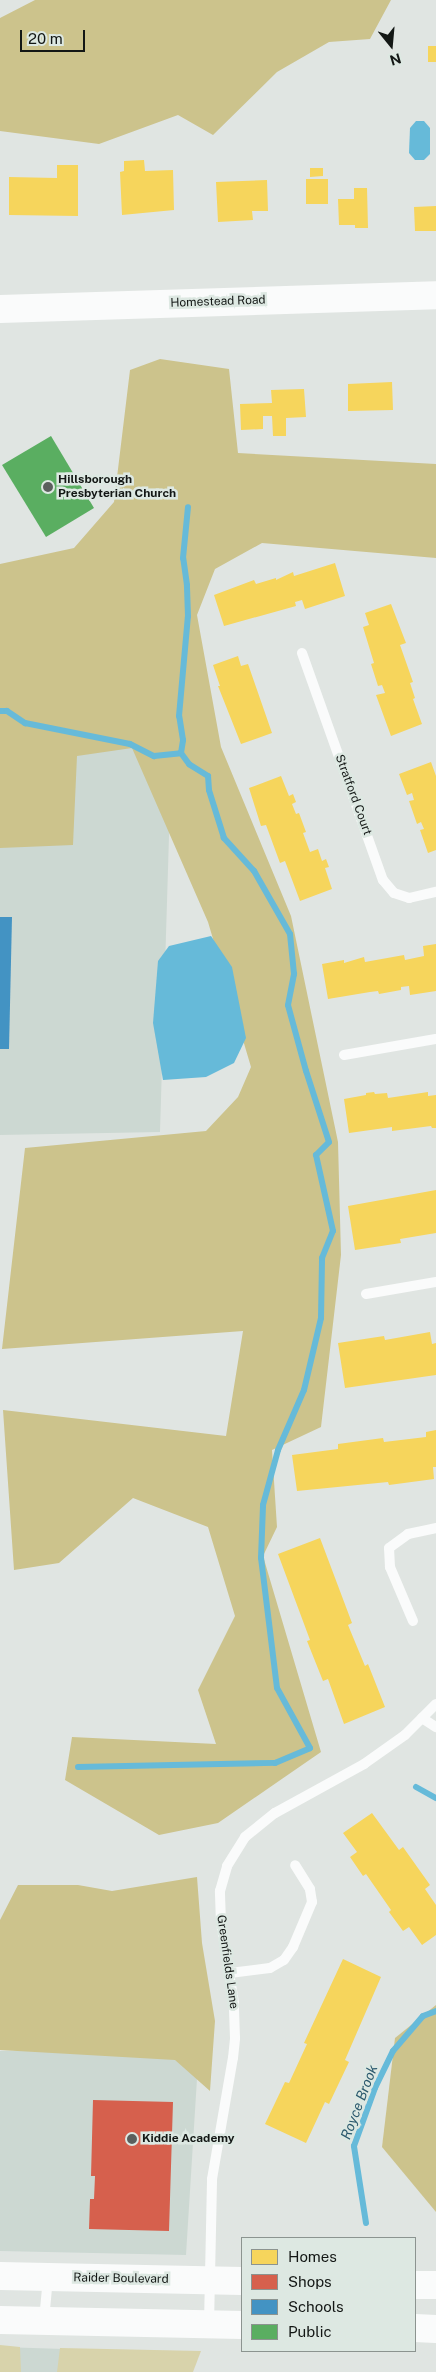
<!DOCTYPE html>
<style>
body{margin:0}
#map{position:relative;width:436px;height:2372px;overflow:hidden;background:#e0e5e2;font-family:"Public Sans",sans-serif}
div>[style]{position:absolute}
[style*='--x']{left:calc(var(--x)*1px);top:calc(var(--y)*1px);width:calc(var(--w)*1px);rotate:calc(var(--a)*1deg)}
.built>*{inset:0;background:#ccd8d2}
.green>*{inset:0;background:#d8d3ab}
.forest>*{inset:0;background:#ccc38c}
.water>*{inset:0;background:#66bad9}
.homes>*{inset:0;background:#f6d55c}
.shops>*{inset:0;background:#d6604d}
.schools>*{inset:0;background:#4393c3}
.public>*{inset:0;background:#5aae61}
.stream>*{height:6px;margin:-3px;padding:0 3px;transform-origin:3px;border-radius:3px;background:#66bad9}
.lane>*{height:10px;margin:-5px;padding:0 5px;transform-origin:5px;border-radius:5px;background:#fafbfb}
.secondary>*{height:28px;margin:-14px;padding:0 14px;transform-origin:14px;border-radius:14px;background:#fafbfb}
.dots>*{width:14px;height:14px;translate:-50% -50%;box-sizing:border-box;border:2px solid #dde8e2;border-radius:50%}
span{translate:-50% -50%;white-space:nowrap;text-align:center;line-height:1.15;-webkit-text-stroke:5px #dde8e2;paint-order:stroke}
.street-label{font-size:12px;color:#131715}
.poi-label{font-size:12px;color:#131715;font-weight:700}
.left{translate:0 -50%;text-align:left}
.water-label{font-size:14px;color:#2b596d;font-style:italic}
.legend{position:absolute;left:241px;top:2237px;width:175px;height:115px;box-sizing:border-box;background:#dde8e2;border:1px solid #8c9490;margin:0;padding:6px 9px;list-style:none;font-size:15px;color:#131715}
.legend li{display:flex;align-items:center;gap:10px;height:25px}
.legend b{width:25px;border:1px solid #8c9490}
.north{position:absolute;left:366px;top:20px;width:50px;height:50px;-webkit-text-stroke:4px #dde8e2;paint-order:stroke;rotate:163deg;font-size:14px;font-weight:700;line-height:20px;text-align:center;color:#131715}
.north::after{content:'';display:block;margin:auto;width:18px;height:22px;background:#131715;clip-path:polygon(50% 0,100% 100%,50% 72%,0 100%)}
.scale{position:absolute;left:20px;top:30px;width:65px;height:22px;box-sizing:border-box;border:2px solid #131715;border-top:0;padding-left:6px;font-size:15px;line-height:18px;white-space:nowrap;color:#131715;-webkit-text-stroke:4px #dde8e2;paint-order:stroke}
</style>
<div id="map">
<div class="built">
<i style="clip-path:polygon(172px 738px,160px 1132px,0 1135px,0 739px)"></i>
<i style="clip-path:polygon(199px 2047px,186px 2255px,0 2251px,0 2051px)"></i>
<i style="clip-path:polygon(0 2347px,194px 2353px,188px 2372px,0 2372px)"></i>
</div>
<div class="green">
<i style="clip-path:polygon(0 2345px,20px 2347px,21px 2372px,0 2372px)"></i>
<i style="clip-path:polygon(60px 2348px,201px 2351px,193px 2372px,57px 2372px)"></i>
</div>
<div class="forest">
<i style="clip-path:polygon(35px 0,391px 0,370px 39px,329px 42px,277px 72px,213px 135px,178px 115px,99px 144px,0 131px,0 18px)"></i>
<i style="clip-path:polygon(160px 359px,229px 369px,238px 453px,436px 464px,436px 558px,262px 543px,215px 569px,197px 615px,221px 747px,291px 916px,338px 1142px,341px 1255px,321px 1427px,272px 1450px,277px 1527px,263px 1556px,321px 1752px,218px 1823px,159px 1835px,65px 1780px,72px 1737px,216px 1744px,198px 1690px,235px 1616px,208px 1527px,133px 1498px,59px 1563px,14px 1570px,3px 1410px,226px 1436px,243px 1331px,2px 1349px,25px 1148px,206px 1131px,238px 1097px,251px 1067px,208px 922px,132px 748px,77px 756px,73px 845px,0 848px,0 564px,74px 548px,114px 502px,130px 370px)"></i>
<i style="clip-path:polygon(197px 1877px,202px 1943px,215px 2021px,210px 2091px,175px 2060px,0 2050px,0 1920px,18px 1885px,78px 1885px,112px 1891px)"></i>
<i style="clip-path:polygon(436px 2005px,436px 2212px,382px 2147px,395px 2038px)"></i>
</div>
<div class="water">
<i style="clip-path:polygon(416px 121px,424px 121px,430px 128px,430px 154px,424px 160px,415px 160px,409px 153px,410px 128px)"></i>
<i style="clip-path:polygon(211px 936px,232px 967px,246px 1038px,234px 1063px,206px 1077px,163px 1080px,153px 1023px,158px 961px,169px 946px)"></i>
</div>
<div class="homes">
<i style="clip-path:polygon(428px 46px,436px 46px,436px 62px,428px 62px)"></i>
<i style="clip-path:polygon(144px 160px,145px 171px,173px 170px,174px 210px,122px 215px,120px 172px,124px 171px,124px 161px)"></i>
<i style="clip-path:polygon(57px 165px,78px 165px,78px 216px,9px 215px,9px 177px,57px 178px)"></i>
<i style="clip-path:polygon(310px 168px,323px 168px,323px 176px,310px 177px)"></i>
<i style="clip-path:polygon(306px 179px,328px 179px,328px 204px,306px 204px)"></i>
<i style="clip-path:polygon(267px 180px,268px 211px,252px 211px,253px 220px,218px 222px,216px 182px)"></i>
<i style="clip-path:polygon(354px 188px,367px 188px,368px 228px,355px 228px,355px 225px,339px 225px,338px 199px,354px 199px)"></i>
<i style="clip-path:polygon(436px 206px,436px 231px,415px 231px,414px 207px)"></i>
<i style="clip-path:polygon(392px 382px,393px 410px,348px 411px,348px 384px)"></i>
<i style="clip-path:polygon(304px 389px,306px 417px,286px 418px,286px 436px,273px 436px,272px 416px,263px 416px,263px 429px,241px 430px,240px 404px,272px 403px,271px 390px)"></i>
<i style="clip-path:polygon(335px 563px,345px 596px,305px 609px,302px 600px,295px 602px,296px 606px,224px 626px,214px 595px,254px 580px,256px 584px,276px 578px,276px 580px,293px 572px,294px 576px)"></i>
<i style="clip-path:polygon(391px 604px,406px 643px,400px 645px,413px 682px,410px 683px,415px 698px,413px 699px,422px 724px,391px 736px,376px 695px,385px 693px,382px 685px,378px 686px,371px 664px,374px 663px,363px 627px,369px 625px,365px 613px)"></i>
<i style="clip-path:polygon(238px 656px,241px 666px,248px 664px,272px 733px,241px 744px,218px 686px,220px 686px,213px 665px)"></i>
<i style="clip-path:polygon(431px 762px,436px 776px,436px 850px,428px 853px,420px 830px,424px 829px,421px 822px,417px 824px,409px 801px,414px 800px,412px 793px,407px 795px,399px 774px)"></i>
<i style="clip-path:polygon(281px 776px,289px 796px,293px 794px,296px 802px,292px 804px,296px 814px,299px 813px,306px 832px,303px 833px,310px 852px,318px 849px,322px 861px,326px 859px,329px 867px,325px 868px,332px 889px,300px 901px,285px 861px,280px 863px,266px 825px,261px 826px,249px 788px)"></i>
<i style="clip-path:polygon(436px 944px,436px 991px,410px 995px,409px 986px,401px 987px,401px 990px,379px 994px,378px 991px,370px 992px,328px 999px,322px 964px,344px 960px,344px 963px,364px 957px,365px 962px,404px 955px,405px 960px,424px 956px,423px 946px)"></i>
<i style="clip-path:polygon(374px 1092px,375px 1094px,387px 1093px,388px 1098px,428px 1092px,428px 1096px,436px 1095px,436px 1128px,432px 1128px,431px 1126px,392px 1131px,392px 1127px,349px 1133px,344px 1099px,366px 1095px,366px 1093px)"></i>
<i style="clip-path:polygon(436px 1190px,436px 1233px,400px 1239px,401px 1243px,355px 1250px,348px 1206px)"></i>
<i style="clip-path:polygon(430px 1332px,432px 1344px,436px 1343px,436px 1375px,345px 1388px,338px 1343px,384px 1336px,385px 1340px)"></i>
<i style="clip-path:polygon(436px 1430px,436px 1467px,433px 1467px,434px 1479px,389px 1485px,388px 1482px,297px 1491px,292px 1455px,338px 1449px,338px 1444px,383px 1438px,384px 1442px,426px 1437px,426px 1432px)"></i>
<i style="clip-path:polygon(320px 1538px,352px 1623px,348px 1625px,365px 1666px,368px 1664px,385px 1707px,344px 1724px,328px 1679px,323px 1681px,307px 1641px,310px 1640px,278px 1554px)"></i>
<i style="clip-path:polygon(372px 1813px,399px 1850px,403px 1847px,430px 1885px,425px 1889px,436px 1905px,436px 1935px,422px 1945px,409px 1927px,403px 1931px,389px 1912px,391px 1910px,366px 1874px,363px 1876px,350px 1857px,357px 1852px,343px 1833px)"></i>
<i style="clip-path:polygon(343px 1959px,381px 1977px,345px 2060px,349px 2062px,329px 2104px,325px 2102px,306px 2143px,265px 2124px,285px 2082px,289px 2083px,307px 2044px,304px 2043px)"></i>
</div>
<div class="shops">
<i style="clip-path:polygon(93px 2100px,173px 2102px,169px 2231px,89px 2229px,90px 2199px,94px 2199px,95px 2176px,91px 2176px)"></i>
</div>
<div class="schools">
<i style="clip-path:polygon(0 917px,12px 917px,9px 1049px,0 1049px)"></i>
</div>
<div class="public">
<i style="clip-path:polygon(51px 436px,94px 508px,46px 537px,2px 465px)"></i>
</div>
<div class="stream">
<i style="--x:0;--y:711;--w:7;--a:0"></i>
<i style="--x:7;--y:711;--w:22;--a:34"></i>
<i style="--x:25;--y:723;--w:107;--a:11.3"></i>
<i style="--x:130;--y:744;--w:27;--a:27"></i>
<i style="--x:154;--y:756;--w:27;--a:-6"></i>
<i style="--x:78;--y:1767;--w:197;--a:-1.2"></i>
<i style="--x:275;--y:1763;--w:38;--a:-23"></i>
<i style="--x:310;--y:1748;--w:68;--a:-118.8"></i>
<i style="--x:277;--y:1688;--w:131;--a:-97"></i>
<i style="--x:261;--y:1558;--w:53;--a:-87.8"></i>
<i style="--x:263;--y:1505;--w:57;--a:-74.7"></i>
<i style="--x:278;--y:1450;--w:65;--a:-66.6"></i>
<i style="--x:304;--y:1390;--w:74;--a:-76.7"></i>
<i style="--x:321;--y:1318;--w:60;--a:-89"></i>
<i style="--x:322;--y:1258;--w:29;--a:-68"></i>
<i style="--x:333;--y:1231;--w:78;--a:-102.6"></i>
<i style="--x:316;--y:1155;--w:18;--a:-45"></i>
<i style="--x:329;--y:1142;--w:75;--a:-107.9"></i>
<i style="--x:306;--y:1071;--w:68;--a:-105.3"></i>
<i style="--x:288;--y:1005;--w:32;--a:-79"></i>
<i style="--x:294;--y:974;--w:40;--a:-95.7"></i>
<i style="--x:290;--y:934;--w:73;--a:-119.7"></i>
<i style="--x:254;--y:871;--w:45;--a:-132.3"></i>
<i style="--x:224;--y:838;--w:50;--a:-107.4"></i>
<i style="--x:209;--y:790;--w:14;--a:-94"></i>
<i style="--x:208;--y:776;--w:22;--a:-148"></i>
<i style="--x:189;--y:764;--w:14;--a:-126"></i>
<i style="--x:181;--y:753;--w:13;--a:-81"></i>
<i style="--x:183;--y:740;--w:24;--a:-99"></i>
<i style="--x:179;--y:716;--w:100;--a:-84.9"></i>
<i style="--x:188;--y:616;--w:31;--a:-92"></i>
<i style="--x:187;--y:585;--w:27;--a:-98"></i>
<i style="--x:183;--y:558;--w:51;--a:-84.4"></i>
<i style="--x:416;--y:1787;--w:23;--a:29"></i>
<i style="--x:366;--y:2223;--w:78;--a:-98.9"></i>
<i style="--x:354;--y:2146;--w:62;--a:-70.1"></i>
<i style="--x:375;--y:2088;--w:41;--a:-64.1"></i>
<i style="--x:393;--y:2051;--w:46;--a:-49.4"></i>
<i style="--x:423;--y:2016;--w:14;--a:-21"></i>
</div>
<div class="lane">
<i style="--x:302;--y:653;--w:241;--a:70.4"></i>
<i style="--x:383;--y:880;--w:17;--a:50"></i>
<i style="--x:394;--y:893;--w:16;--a:18"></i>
<i style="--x:409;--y:898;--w:28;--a:-13"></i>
<i style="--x:344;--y:1055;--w:93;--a:-9.9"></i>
<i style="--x:366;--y:1294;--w:71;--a:-9.7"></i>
<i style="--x:413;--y:1621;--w:59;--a:-113.1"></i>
<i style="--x:390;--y:1567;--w:19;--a:-93"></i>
<i style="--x:389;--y:1548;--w:24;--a:-36"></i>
<i style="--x:408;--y:1534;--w:29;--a:-12"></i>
<i style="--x:422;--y:1718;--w:17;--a:33"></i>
<i style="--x:230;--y:1973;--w:40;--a:-7.1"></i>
<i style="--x:270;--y:1968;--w:16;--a:-30"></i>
<i style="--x:284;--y:1960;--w:16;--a:-55"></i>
<i style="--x:293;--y:1947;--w:49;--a:-67.1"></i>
<i style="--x:312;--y:1902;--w:13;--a:-99"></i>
<i style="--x:310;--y:1889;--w:28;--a:-122"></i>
<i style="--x:44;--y:2320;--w:42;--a:-84.6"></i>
<i style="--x:209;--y:2324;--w:145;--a:-88.8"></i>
<i style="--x:212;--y:2179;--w:123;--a:-80.2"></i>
<i style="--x:233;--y:2058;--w:20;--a:-84"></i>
<i style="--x:235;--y:2038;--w:35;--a:-92"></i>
<i style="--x:234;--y:2003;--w:81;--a:-99.2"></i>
<i style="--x:221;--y:1923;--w:32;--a:-92"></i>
<i style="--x:220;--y:1891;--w:26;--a:-74"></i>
<i style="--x:227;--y:1866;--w:34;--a:-58"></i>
<i style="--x:245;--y:1837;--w:38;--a:-39"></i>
<i style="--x:275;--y:1813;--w:102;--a:-28.8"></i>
<i style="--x:364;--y:1764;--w:50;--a:-35.3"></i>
<i style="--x:405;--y:1735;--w:44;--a:-45"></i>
</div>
<div class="secondary">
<i style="--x:0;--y:309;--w:436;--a:-1.8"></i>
<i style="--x:0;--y:2276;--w:242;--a:1.2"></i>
<i style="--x:415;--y:2285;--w:21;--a:0"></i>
<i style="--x:0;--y:2320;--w:242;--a:1.2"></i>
<i style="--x:415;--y:2328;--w:21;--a:3"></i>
</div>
<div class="dots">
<i style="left:48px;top:487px;background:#5b5f5d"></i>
<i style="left:132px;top:2139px;background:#5b5f5d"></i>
</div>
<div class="street-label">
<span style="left:218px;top:302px;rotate:-2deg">Homestead Road</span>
<span style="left:353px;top:795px;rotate:70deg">Stratford Court</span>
<span style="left:227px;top:1962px;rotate:82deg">Greenfields Lane</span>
<span style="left:121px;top:2279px;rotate:1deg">Raider Boulevard</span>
</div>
<div class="poi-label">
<span class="left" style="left:58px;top:487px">Hillsborough<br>Presbyterian Church</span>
<span class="left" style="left:142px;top:2139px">Kiddie Academy</span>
</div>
<div class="water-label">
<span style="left:359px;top:2102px;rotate:-69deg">Royce Brook</span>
</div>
<ul class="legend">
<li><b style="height:14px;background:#f6d55c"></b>Homes</li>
<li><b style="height:14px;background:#d6604d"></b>Shops</li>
<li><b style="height:14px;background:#4393c3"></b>Schools</li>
<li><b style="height:14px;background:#5aae61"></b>Public</li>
</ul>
<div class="north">N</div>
<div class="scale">20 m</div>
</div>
